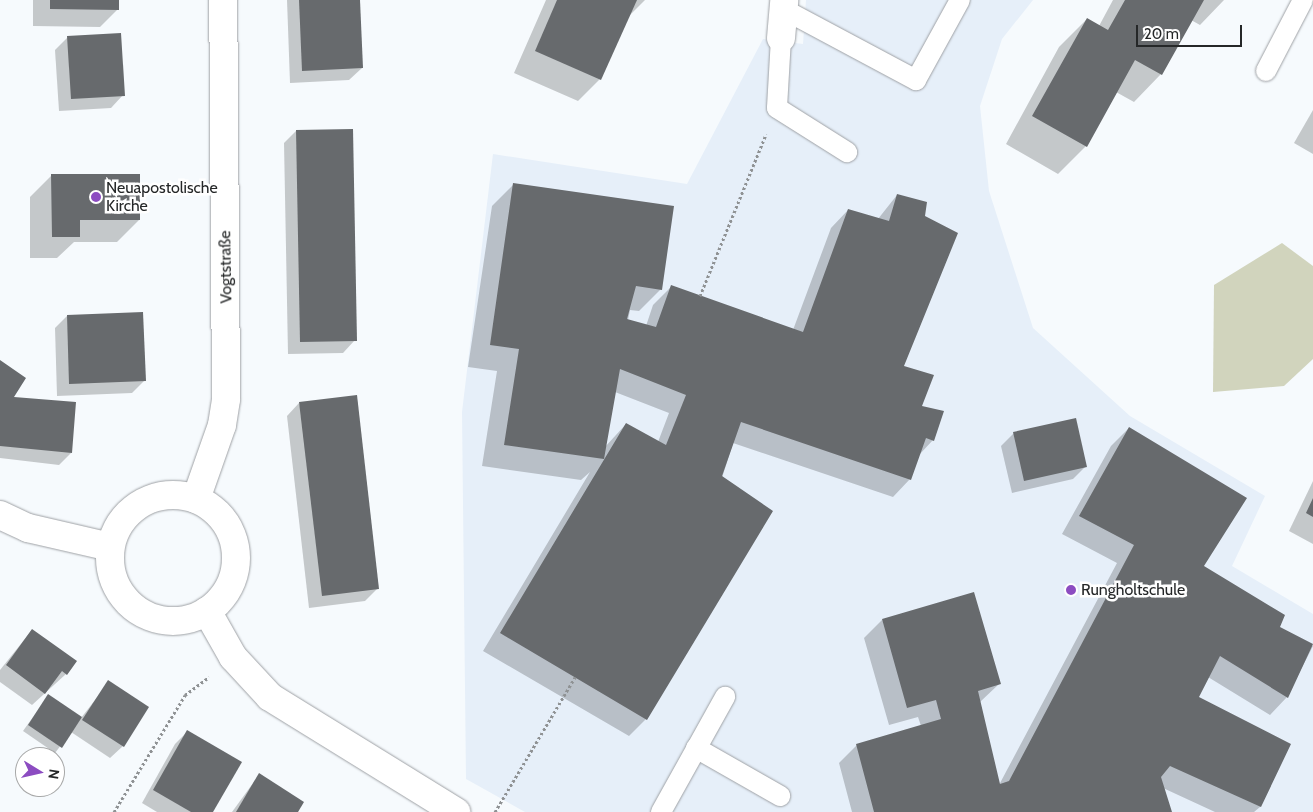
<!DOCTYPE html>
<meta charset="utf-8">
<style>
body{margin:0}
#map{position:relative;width:1313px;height:812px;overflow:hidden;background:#f6fafd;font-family:Cabin,sans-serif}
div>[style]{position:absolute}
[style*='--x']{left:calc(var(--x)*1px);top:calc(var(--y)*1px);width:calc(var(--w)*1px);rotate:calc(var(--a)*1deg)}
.built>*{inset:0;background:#e6eff9}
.green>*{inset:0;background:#d1d4bd}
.shadow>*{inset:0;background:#0003}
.building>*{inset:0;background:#676a6d}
.path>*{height:3px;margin-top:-1.5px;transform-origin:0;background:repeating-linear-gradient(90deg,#8f9294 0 2.5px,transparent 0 5px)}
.roads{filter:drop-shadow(0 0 1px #9ea1a5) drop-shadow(0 0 1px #9ea1a5)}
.lane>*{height:20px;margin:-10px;padding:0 10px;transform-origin:10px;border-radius:10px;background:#fff}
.street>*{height:28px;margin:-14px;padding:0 14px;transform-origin:14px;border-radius:14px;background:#fff}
.secondary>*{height:28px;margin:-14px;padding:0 14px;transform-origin:14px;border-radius:14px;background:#fff}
.secondary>.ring{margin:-14px;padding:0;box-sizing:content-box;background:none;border:28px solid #fff;border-radius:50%}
.dots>*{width:14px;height:14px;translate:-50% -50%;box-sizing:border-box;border:2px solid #fff;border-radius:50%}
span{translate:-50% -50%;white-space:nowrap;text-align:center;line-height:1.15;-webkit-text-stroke:5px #fff;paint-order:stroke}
.poi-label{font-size:16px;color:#252728}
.left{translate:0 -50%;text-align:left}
.street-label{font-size:16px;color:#252728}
.north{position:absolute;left:15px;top:747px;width:50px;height:50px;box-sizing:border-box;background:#fff;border:1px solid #a8a9a9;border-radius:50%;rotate:99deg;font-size:14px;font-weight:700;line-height:20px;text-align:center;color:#252728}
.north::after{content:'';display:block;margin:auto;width:18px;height:22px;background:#8c4cc1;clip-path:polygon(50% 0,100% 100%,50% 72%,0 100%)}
.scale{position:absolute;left:1136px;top:25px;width:106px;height:22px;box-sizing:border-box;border:2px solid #252728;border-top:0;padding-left:6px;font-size:15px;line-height:18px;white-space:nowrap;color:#252728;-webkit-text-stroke:4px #fff;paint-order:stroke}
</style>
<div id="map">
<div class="built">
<i style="clip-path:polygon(806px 0,1033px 0,1002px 39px,980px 106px,989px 191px,1033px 328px,1130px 416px,1265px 496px,1232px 566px,1313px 614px,1313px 812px,525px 812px,466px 779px,462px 412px,493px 154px,687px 184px,763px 39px,803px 44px)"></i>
</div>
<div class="green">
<i style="clip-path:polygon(1282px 243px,1313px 266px,1313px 359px,1284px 386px,1213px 392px,1214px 285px)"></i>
</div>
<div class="shadow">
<i style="clip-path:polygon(33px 0,118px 0,118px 9px,100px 27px,33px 26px)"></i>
<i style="clip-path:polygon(287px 0,359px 0,362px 68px,349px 80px,290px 83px)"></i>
<i style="clip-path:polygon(546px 0,645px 0,628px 17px,600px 79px,578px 101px,514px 73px)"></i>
<i style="clip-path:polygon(1113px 0,1224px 0,1200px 25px,1191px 20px,1161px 74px,1134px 102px,1116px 92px,1086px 146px,1058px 174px,1006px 144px,1059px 47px,1087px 19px,1099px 26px)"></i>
<i style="clip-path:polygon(68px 37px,123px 95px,111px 108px,59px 111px,55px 50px)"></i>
<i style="clip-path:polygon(1313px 110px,1313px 154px,1294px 143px)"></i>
<i style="clip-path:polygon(296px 131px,355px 340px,343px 353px,288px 354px,284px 143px)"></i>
<i style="clip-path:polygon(52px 175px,139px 220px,117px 242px,74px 242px,57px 258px,30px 258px,30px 197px)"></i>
<i style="clip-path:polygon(evenodd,514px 184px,661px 289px,639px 311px,630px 310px,628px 320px,646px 326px,653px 305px,671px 287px,793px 330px,831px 228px,848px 210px,878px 219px,897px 195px,903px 367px,933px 440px,919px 455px,910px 479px,893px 497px,733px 443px,646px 719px,629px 736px,483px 651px,590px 472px,581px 480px,482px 466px,497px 371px,468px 367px,492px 206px,514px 184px,615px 392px,669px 413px,658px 442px,626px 424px,605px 447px,615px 392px)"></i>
<i style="clip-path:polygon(67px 316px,144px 381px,132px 393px,57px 396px,55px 328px)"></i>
<i style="clip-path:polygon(0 362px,11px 398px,71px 453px,59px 465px,0 458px)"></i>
<i style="clip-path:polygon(299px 403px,377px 589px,365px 601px,309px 608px,287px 416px)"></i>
<i style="clip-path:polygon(1129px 428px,1202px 567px,1278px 627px,1313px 646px,1287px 697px,1270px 715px,1208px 677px,1197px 697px,1290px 745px,1260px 807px,1254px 812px,1215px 812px,1163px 788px,1170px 812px,852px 812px,839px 763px,857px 745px,921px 726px,918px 717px,889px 725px,864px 638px,882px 620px,999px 684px,980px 702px,999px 785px,1117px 563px,1062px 534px,1111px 446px)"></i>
<i style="clip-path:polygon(1014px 433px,1086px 466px,1073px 479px,1012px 493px,1001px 446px)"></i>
<i style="clip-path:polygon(1313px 481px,1313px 544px,1289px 531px)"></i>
<i style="clip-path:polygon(32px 630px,66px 674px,32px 705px,0 682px,0 670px)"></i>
<i style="clip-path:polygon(109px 682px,123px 746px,110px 758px,71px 732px,55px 753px,23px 731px,48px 696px,81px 718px)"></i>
<i style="clip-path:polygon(187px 732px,212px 812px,157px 812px,142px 803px,175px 744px)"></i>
<i style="clip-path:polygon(259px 775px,296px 812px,232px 812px)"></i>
</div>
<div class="building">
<i style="clip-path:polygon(50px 0,119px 0,119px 10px,50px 9px)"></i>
<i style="clip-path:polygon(299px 0,360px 0,363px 68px,302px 71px)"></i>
<i style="clip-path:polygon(557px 0,637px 0,601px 80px,535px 51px)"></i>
<i style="clip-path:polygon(1125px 0,1204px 0,1162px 75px,1135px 60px,1087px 147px,1032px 116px,1087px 18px,1108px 30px)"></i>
<i style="clip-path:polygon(121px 33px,125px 96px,71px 99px,67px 36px)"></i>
<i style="clip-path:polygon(353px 129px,357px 341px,300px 342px,296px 130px)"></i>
<i style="clip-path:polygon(51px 174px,140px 174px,140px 220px,80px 220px,80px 237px,52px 237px)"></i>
<i style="clip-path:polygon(513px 183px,674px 206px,662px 290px,636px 286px,627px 319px,656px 327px,671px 285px,803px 332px,848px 209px,889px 221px,897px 194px,927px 202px,925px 216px,958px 233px,904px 366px,934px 375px,922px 406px,944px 411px,934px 441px,926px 438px,911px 480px,741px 422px,722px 476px,773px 511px,647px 720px,500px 633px,626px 423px,666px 445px,686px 395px,620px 369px,604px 459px,504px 445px,519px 349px,490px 345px)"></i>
<i style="clip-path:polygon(143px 312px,146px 381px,69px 384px,67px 315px)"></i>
<i style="clip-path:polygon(0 360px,26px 378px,14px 397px,76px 402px,72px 453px,0 446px)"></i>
<i style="clip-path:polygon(357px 395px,379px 589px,322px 596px,299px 402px)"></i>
<i style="clip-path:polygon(1076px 418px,1087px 467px,1024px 481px,1013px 432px)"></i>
<i style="clip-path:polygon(1129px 427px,1247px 498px,1204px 566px,1285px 615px,1280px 627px,1313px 644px,1288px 698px,1220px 656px,1199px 697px,1291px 744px,1261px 807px,1170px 766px,1161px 777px,1172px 812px,874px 812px,856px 744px,941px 719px,936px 700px,907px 708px,882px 619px,974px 592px,1001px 684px,978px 691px,1000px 784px,1009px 781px,1134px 545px,1079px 516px)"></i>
<i style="clip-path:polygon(1313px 498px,1313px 517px,1306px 513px)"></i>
<i style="clip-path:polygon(32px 629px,77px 661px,67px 675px,62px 671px,45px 694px,6px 665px)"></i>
<i style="clip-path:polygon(108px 680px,149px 707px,124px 747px,82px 720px)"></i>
<i style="clip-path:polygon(48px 694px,82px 717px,62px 748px,28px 725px)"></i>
<i style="clip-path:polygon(187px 730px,242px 762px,213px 812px,191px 812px,153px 790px)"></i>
<i style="clip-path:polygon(259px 773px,304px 802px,298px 812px,236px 812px)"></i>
</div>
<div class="path">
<i style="--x:700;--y:296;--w:175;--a:-67.8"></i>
<i style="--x:114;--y:812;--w:137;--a:-58.7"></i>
<i style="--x:185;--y:695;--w:30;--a:-37"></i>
<i style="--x:495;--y:812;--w:157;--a:-59.3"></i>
</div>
<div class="roads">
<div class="lane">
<i style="--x:783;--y:9;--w:151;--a:28.1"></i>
<i style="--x:916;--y:80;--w:91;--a:-61.2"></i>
<i style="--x:781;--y:38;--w:70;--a:93.3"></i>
<i style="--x:777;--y:108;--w:83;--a:32.2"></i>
<i style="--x:1266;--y:71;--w:80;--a:-62.5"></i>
<i style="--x:696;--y:748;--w:97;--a:29.7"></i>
<i style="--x:661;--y:812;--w:132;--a:-60.9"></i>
</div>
<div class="street">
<i style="--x:781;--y:38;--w:38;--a:-85"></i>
<i style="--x:0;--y:515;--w:31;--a:25"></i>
<i style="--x:28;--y:528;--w:84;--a:13"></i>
</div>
<div class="secondary">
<i class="ring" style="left:110px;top:495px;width:98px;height:98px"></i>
<i style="--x:196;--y:499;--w:78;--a:-70.6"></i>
<i style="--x:222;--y:425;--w:26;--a:-81"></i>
<i style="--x:226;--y:399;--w:399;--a:-90.4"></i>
<i style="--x:207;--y:611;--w:53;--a:60.5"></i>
<i style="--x:233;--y:657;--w:54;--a:47.2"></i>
<i style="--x:270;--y:697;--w:219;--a:31.7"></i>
</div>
</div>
<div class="dots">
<i style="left:96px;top:197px;background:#8c4cc1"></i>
<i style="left:1071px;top:590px;background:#8c4cc1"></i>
</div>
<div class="poi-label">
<span class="left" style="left:106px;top:197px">Neuapostolische<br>Kirche</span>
<span class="left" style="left:1081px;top:590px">Rungholtschule</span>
</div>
<div class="street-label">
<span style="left:226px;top:267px;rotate:-91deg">Vogtstraße</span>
</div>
<div class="north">N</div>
<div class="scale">20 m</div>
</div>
